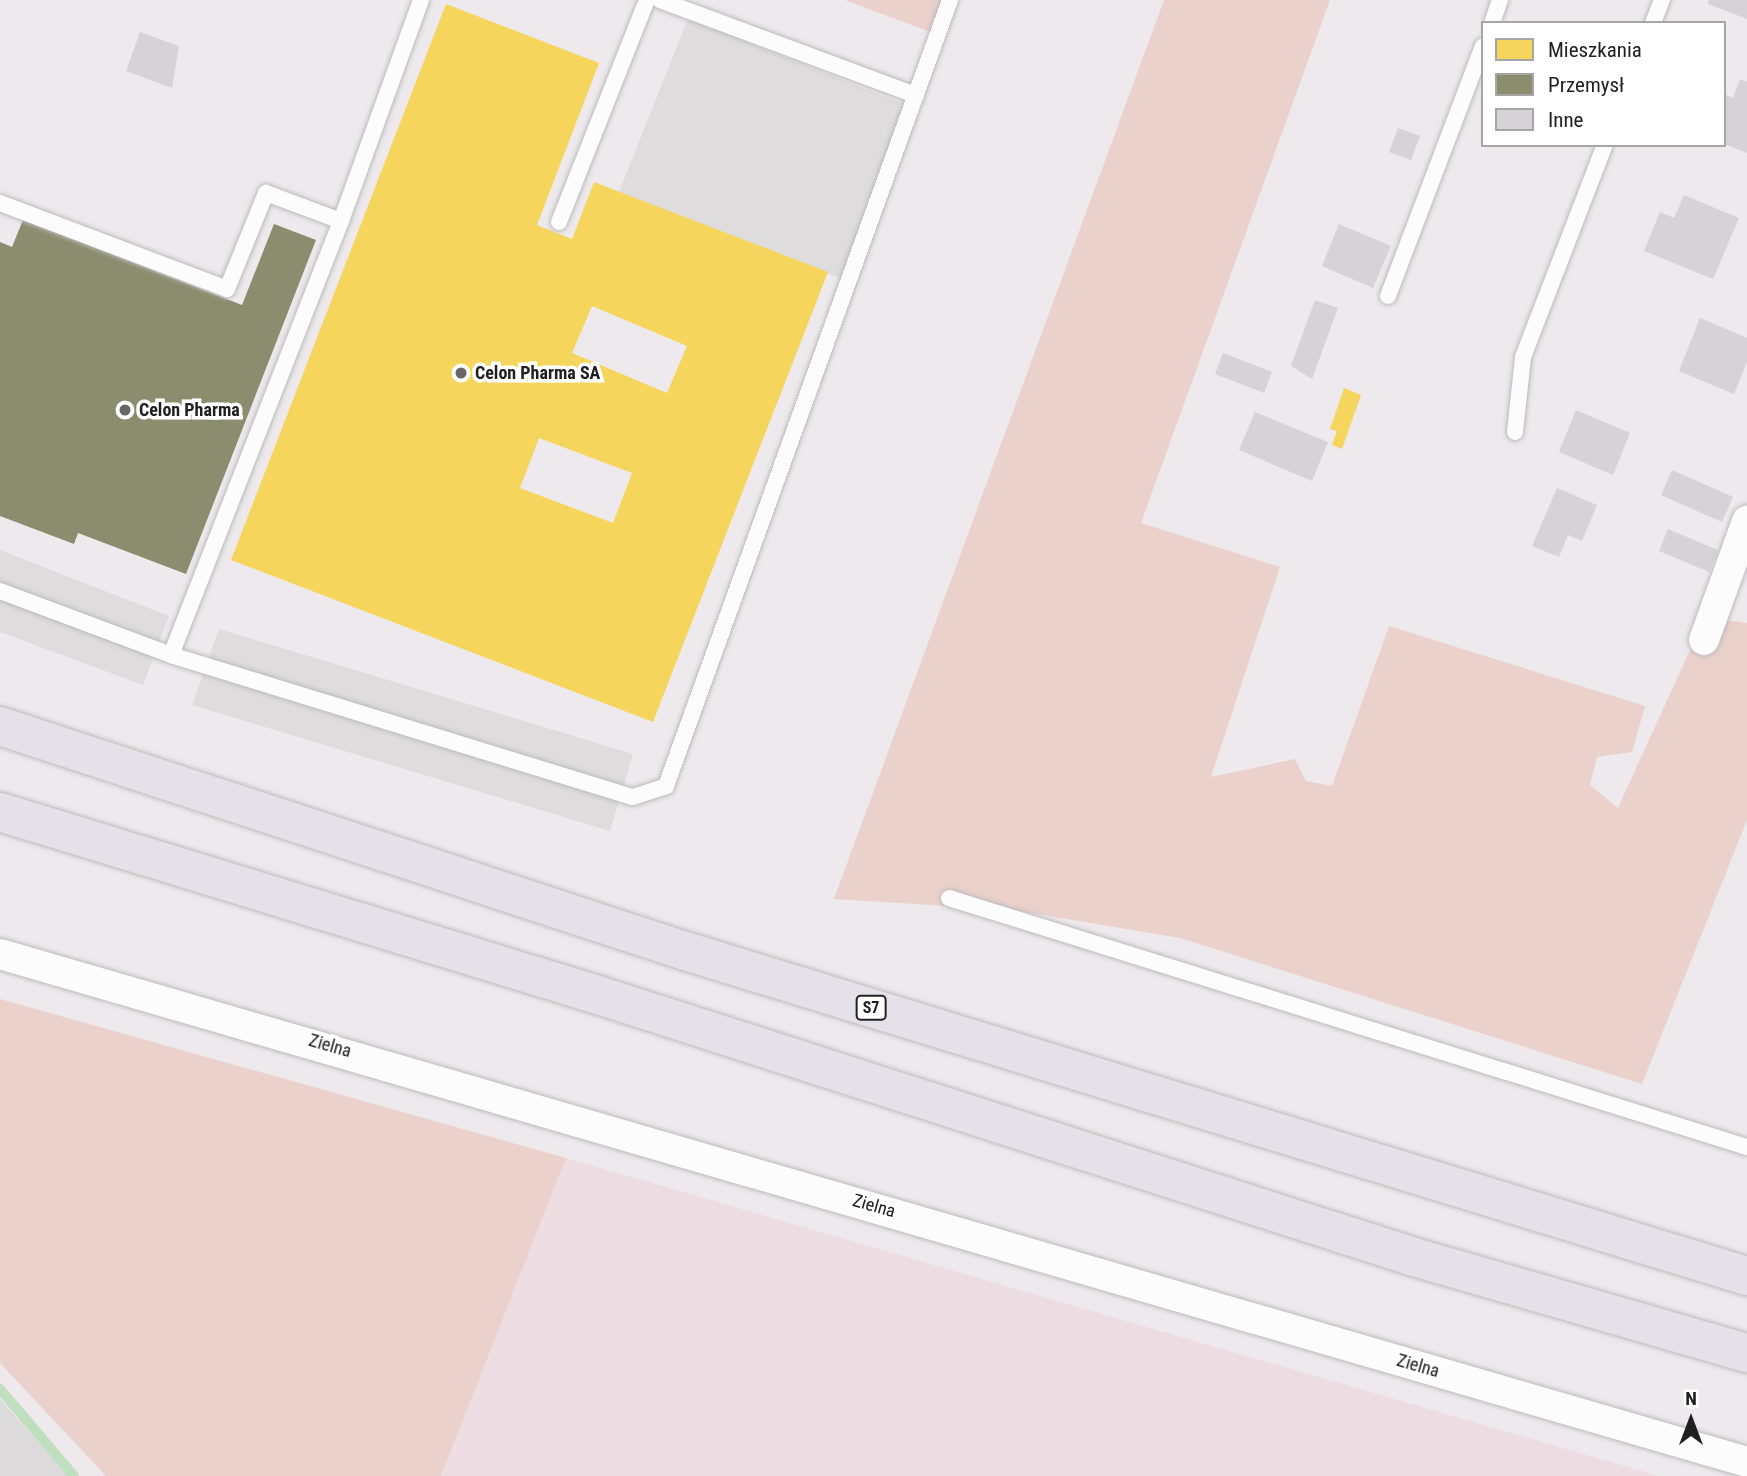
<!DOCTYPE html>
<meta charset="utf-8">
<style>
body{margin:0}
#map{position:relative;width:1747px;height:1476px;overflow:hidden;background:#eee9ec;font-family:"Roboto Condensed",sans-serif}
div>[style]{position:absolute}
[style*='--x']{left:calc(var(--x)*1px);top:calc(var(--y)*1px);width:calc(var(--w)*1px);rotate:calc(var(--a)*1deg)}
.residential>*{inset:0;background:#dddadc}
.farmland>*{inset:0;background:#eddde2}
.grass>*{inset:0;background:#ead1cb}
.parking>*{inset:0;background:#dedcdd}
.homes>*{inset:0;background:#f6d55c}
.industry>*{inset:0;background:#8c8c6e}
.stream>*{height:10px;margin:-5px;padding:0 5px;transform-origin:5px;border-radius:5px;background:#c0dfbe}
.building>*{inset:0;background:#d6d2d5}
.roads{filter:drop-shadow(0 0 2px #bcbabc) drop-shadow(0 0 2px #bcbabc)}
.service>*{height:16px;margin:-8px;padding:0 8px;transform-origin:8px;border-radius:8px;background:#fcfcfc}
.minor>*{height:30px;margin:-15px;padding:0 15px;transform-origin:15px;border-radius:15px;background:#fcfcfc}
.motorway>*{height:38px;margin:-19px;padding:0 19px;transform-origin:19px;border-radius:19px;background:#e6e0e9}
.dots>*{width:19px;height:19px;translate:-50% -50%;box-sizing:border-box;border:4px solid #fff;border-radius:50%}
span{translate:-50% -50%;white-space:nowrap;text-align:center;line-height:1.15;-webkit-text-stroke:7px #fff;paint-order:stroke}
.shield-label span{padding:2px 5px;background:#fff;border:2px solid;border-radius:5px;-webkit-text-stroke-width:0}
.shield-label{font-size:16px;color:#202020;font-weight:700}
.poi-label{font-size:18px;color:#202020;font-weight:700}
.left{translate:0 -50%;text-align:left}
.street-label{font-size:18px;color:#202020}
.legend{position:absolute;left:1481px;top:21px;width:245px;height:126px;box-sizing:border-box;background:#fff;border:2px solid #a6a6a6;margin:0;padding:9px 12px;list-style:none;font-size:21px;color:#202020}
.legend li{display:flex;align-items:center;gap:14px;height:35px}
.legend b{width:35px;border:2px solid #a6a6a6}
.north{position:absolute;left:1656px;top:1385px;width:70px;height:70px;-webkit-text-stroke:5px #fff;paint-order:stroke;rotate:0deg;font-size:19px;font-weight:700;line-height:28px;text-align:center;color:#202020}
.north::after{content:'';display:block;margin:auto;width:24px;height:32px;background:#202020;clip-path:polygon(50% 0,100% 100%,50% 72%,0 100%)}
</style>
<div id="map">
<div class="residential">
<i style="clip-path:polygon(0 1399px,3px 1402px,68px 1476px,0 1476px)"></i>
</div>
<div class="farmland">
<i style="clip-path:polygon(566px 1158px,1659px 1476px,441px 1476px)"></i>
</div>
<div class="grass">
<i style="clip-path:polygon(845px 0,953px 0,941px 36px)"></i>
<i style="clip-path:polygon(1164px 0,1330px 0,1141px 523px,1280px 567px,1211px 777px,1295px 759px,1306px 781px,1332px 786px,1389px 626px,1645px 706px,1632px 752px,1597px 757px,1590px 785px,1618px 808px,1705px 617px,1747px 623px,1747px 820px,1642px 1084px,1180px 938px,1013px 910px,834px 899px)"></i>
<i style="clip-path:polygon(0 999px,566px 1158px,441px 1476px,106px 1476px,0 1363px)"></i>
</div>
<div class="parking">
<i style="clip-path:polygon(688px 19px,909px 106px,842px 279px,619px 192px)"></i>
<i style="clip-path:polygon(0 550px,169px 616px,143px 685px,0 632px)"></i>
<i style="clip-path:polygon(219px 629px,633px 754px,610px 831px,192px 705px)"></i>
</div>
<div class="homes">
<i style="clip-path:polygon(evenodd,446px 4px,599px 63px,537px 225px,572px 239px,594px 182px,828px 272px,653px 722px,231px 560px,446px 4px,592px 306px,687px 346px,667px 393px,572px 353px,592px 306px,446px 4px,539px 438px,632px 473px,613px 523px,520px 488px,539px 438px)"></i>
<i style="clip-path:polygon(1344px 388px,1361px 395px,1342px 449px,1332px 445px,1337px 431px,1330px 429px)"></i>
</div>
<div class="industry">
<i style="clip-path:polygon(23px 220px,242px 305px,274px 224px,316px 240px,186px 574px,78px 533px,74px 544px,0 516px,0 242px,12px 247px)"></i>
</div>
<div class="stream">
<i style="--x:0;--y:1389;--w:114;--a:49.6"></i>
</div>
<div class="building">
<i style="clip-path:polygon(1709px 0,1747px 0,1747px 19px,1708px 4px)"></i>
<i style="clip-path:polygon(140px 32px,179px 46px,172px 88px,126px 71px)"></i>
<i style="clip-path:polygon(1740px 79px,1747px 82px,1747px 153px,1724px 144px,1724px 94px,1733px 98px)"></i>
<i style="clip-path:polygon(1398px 128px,1420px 136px,1411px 160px,1389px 152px)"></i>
<i style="clip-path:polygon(1684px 195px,1739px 218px,1713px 279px,1644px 251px,1660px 212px,1674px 218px)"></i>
<i style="clip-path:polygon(1339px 224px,1391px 246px,1373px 288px,1322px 266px)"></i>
<i style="clip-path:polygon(1315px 300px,1338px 308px,1312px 379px,1291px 366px)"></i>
<i style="clip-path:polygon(1700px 318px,1747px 338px,1747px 362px,1734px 394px,1679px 371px)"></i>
<i style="clip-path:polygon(1223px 353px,1272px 372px,1264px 393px,1215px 374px)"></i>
<i style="clip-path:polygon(1576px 410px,1630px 433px,1613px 475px,1559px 452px)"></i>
<i style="clip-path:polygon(1255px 412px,1328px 442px,1312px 481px,1239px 450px)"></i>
<i style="clip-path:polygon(1672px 470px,1733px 497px,1722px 522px,1661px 495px)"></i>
<i style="clip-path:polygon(1557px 488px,1597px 505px,1582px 541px,1568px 535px,1559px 557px,1532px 546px)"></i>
<i style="clip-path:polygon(1668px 529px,1718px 550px,1709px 572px,1659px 551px)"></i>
</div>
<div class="roads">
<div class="service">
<i style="--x:660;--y:0;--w:273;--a:20.4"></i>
<i style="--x:1492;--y:23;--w:24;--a:-71"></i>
<i style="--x:1653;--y:23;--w:25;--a:-69"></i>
<i style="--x:0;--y:203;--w:243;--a:20.7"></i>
<i style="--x:227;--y:289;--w:104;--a:-67.9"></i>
<i style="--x:266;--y:193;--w:80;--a:20.5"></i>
<i style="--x:341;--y:221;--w:466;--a:111.4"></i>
<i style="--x:171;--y:655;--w:183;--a:-159.5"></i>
<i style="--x:341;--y:221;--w:235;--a:-70.1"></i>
<i style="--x:559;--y:222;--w:239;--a:-68.4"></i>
<i style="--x:1388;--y:296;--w:267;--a:-69.2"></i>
<i style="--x:1515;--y:432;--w:75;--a:-83.9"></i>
<i style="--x:1523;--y:357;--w:227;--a:-68.9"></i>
<i style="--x:171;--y:655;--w:483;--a:17.1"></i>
<i style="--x:633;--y:797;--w:35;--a:-18"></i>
<i style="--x:666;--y:786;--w:836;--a:-70.13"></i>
<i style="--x:949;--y:898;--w:836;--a:17.33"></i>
</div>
<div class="minor">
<i style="--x:1704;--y:640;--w:127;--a:-70.1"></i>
<i style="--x:0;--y:954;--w:1819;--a:16.21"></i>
</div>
<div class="motorway">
<i style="--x:0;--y:726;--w:718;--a:18.18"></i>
<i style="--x:682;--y:950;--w:1114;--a:17.02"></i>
<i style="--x:0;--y:812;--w:622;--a:17.01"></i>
<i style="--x:595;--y:994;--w:860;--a:17.8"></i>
<i style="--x:1414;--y:1257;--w:347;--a:16.1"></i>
</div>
</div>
<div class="dots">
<i style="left:461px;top:373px;background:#686667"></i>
<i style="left:125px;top:410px;background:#686667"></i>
</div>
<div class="shield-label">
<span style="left:871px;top:1008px">S7</span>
</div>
<div class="poi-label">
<span class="left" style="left:475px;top:373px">Celon Pharma SA</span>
<span class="left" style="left:139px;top:410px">Celon Pharma</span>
</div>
<div class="street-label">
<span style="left:330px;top:1046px;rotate:16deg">Zielna</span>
<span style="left:874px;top:1206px;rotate:16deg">Zielna</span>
<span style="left:1418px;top:1366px;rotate:16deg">Zielna</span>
</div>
<ul class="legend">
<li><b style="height:19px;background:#f6d55c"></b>Mieszkania</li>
<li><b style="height:19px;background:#8c8c6e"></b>Przemysł</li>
<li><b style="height:19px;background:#d6d2d5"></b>Inne</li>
</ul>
<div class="north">N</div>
</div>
